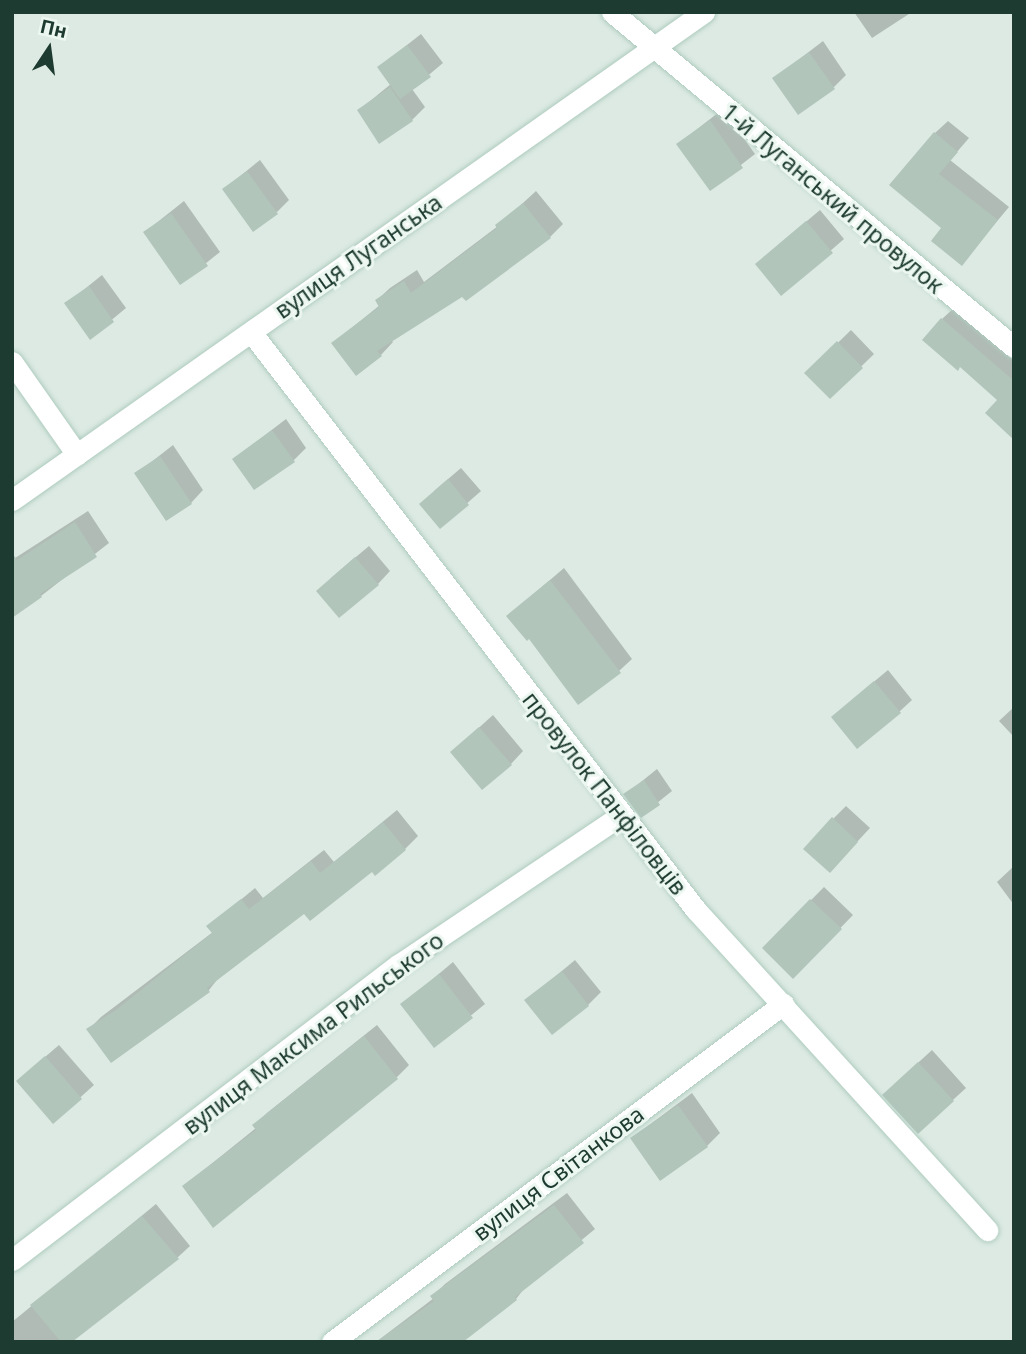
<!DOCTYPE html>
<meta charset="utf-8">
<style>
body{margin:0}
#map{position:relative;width:1026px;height:1354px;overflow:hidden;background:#dceae3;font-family:"Noto Sans",sans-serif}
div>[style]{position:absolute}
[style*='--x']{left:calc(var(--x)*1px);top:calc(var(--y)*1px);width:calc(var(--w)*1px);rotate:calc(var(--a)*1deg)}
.shadow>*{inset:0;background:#0003}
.building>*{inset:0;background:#b1c5bb}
.roads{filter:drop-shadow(0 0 2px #aecbbe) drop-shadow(0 0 2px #aecbbe)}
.minor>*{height:21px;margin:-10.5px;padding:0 10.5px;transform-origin:10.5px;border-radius:10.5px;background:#fff}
.secondary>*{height:21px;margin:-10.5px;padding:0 10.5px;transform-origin:10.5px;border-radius:10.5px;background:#fff}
span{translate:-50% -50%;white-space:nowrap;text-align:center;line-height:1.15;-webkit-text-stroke:6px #ecf7f1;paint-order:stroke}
.street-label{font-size:23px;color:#1d3b30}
.frame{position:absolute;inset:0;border:14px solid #1d3b30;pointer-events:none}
.north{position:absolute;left:14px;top:14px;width:70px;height:70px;-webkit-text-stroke:5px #ecf7f1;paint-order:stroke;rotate:13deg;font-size:19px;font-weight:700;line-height:28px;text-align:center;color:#1d3b30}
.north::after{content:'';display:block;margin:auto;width:24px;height:32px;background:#1d3b30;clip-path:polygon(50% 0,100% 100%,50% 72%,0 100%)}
</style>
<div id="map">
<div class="shadow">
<i style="clip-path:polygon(854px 12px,912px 12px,872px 38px)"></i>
<i style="clip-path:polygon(421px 34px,443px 63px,412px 89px,425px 107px,412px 120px,359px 110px,391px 84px,379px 67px)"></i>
<i style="clip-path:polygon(823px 41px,846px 75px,834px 87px,775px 78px)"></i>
<i style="clip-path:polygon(723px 109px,755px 154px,710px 189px,678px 144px)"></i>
<i style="clip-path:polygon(948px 121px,969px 138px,950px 160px,1009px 207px,962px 263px,943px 228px,935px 133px)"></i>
<i style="clip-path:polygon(260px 160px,289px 200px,277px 212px,224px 189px)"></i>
<i style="clip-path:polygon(536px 191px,563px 224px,550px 237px,466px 299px,463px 294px,391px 340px,393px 342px,381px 355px,333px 343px,380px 305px,377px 300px,390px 288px,417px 270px,424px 282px,498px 226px)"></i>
<i style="clip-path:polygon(184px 201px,220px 252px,181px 283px,145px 232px)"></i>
<i style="clip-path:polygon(820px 210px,844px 239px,782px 293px,770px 252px)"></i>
<i style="clip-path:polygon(102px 275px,126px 308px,91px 337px,66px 304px)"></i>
<i style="clip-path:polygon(954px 308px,1014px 361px,1014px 437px,999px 400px,942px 319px)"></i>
<i style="clip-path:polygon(851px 330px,874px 354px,830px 397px,807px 373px)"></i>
<i style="clip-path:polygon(286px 419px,306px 448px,293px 461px,234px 459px)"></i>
<i style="clip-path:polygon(173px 445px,203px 490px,191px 503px,136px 474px)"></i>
<i style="clip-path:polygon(461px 468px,481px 491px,440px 527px,434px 491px)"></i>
<i style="clip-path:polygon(88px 511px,109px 543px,41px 596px,12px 560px)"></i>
<i style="clip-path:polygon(369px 546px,390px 571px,378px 584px,331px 578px)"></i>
<i style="clip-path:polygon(564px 568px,632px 659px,619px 671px,529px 637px,508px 616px)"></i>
<i style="clip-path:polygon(888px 670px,912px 700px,899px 712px,846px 705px)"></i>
<i style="clip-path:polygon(1014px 707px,1014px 737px,999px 721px)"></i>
<i style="clip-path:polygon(493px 715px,523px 751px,511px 764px,452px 752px)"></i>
<i style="clip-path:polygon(657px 769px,672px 791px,642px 815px,626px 794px)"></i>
<i style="clip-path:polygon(846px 806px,870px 828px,842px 858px,833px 819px)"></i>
<i style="clip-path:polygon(397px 810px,418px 836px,405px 849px,376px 873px,373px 870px,304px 911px,220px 976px,209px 990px,112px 1061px,88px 1030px,101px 1017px,213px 932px,209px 926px,255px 888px,263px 898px,324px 850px,334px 862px)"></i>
<i style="clip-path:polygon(1014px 866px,1014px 905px,997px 882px)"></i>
<i style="clip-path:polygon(824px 887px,853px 915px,793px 977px,764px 948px)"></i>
<i style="clip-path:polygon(575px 960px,601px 992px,588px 1005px,527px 1000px)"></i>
<i style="clip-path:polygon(453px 962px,485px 1004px,435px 1045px,403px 1004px)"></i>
<i style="clip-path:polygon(377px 1025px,409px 1065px,397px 1077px,184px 1186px,256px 1128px,255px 1126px,267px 1113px)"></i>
<i style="clip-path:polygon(59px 1045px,94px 1085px,53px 1122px,31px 1069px)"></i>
<i style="clip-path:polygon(932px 1050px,966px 1088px,918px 1132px,897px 1082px)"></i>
<i style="clip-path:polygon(692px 1093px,720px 1133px,707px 1146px,632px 1138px)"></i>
<i style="clip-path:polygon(567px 1193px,595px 1229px,527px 1285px,516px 1299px,461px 1342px,376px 1342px,434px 1298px,433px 1296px,445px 1284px)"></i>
<i style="clip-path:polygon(156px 1204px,190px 1246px,177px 1258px,61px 1342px,12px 1342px,12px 1322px)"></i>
</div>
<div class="building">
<i style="clip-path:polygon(407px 45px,431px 77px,400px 99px,377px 67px)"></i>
<i style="clip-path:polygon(809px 52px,835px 89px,798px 115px,772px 78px)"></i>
<i style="clip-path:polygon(390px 87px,413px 121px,379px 144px,357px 110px)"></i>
<i style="clip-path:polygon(710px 120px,743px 168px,710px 191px,676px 144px)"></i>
<i style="clip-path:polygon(934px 132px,958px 152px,939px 174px,998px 220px,962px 266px,931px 241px,941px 228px,889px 185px)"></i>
<i style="clip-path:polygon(247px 171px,278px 214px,253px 232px,222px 189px)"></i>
<i style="clip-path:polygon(523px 203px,551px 238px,466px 301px,462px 297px,377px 351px,382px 356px,356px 376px,331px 343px,379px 307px,375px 300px,404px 281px,411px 293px,497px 228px,495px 225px)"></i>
<i style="clip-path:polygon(171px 213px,208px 266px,180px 285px,143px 232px)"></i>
<i style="clip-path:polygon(806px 221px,833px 253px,781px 296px,755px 264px)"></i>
<i style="clip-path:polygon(89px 286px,114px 322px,90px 340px,64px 303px)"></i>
<i style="clip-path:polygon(941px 318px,1014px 381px,1014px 440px,985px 413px,997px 400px,960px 367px,958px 371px,922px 340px)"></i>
<i style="clip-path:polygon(837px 341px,863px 368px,830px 399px,804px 373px)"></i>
<i style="clip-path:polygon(272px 430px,295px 462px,254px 490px,232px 459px)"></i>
<i style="clip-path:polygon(160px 456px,192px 504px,166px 521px,134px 473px)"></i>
<i style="clip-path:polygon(448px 479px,469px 505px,440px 529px,419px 504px)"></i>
<i style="clip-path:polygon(75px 522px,97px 557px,40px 594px,42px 597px,12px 618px,12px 553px,17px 560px)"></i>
<i style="clip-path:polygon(355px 557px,379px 585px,339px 618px,316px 591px)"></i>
<i style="clip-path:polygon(550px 580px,621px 673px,578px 705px,529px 639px,527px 641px,506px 616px)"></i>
<i style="clip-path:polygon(874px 681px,901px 713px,857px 749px,831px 717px)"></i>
<i style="clip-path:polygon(479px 727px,512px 765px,482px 790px,450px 752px)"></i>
<i style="clip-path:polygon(644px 780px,660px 805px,641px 818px,623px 794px)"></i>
<i style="clip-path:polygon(832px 817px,858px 842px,830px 873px,803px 849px)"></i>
<i style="clip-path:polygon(383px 822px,406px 850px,375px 876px,372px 872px,310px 921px,304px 914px,207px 988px,210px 992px,111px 1063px,86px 1029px,116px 1010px,212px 933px,206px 926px,241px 899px,249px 909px,311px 861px,320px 873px)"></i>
<i style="clip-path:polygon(810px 899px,842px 929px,793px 979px,762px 948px)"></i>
<i style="clip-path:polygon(562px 971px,589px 1006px,552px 1035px,524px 1000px)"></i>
<i style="clip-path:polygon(439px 974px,473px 1018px,434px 1048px,400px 1004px)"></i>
<i style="clip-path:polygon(364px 1036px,398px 1079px,213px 1228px,182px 1186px,256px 1130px,252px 1125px)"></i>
<i style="clip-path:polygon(45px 1056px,82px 1099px,53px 1124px,16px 1081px)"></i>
<i style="clip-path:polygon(918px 1062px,954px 1101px,918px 1134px,882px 1095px)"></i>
<i style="clip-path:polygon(678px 1105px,708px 1147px,660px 1181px,630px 1138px)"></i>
<i style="clip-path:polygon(554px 1205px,584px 1243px,515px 1297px,517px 1300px,463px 1342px,376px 1342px,434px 1301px,430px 1296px)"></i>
<i style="clip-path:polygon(142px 1216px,179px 1259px,72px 1342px,61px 1342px,30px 1305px)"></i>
</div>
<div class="roads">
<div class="minor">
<i style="--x:612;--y:12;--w:523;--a:39.81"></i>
<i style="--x:251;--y:332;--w:729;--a:52.41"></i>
<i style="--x:696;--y:910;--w:433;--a:47.7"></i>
<i style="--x:12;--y:362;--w:113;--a:55"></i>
<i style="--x:12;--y:1260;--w:486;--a:-37.4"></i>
<i style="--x:398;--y:965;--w:269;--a:-33.9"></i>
<i style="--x:332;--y:1342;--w:564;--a:-36.85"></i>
</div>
<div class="secondary">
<i style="--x:12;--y:500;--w:847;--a:-35.19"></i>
</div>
</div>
<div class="street-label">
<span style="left:833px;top:198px;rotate:40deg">1-й Луганський провулок</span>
<span style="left:358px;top:256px;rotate:-35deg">вулиця Луганська</span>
<span style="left:605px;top:793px;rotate:52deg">провулок Панфіловців</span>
<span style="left:313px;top:1033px;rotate:-37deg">вулиця Максима Рильського</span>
<span style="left:558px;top:1173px;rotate:-37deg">вулиця Світанкова</span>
</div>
<div class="frame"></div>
<div class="north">Пн</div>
</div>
